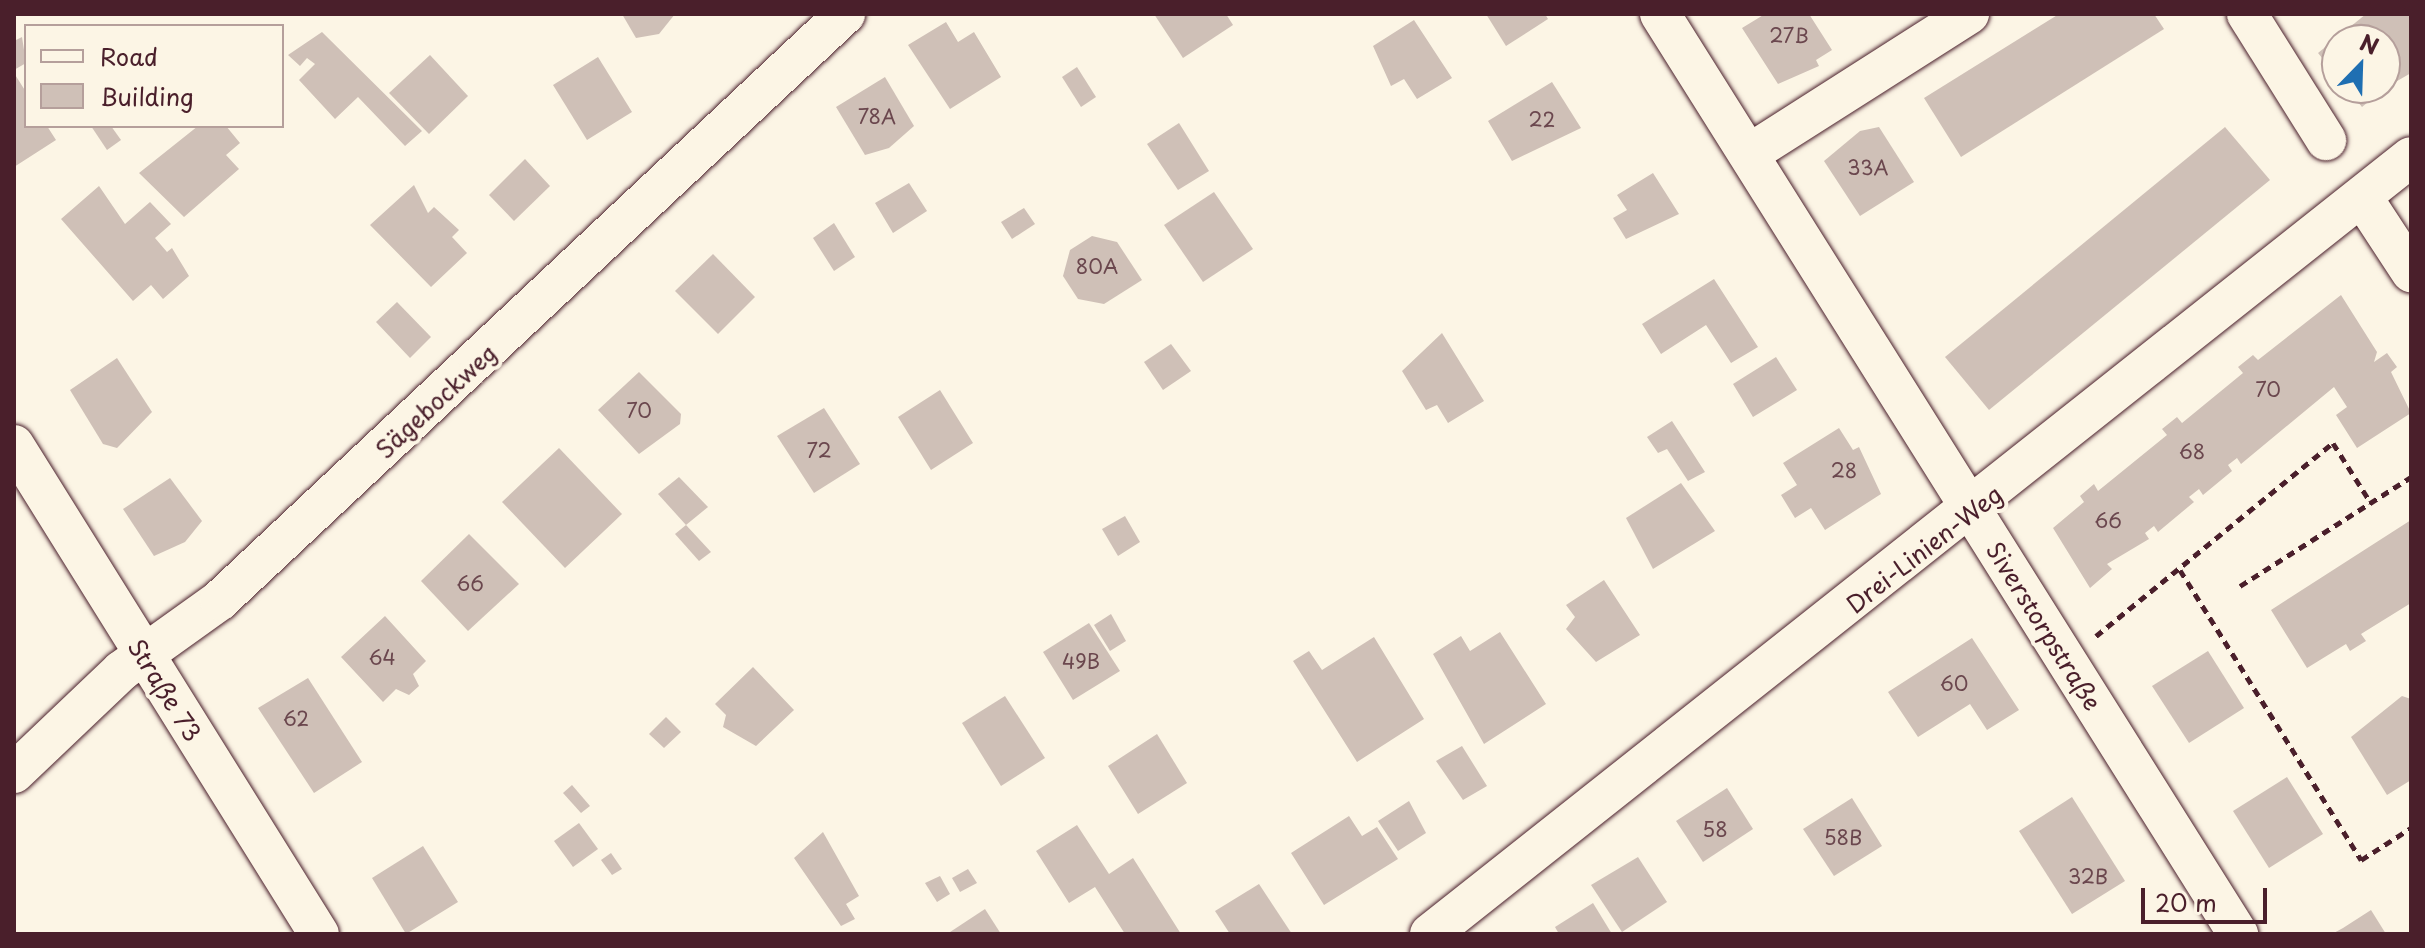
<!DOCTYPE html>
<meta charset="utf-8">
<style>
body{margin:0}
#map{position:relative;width:2425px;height:948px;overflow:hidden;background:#fcf5e5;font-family:"Playpen Sans",sans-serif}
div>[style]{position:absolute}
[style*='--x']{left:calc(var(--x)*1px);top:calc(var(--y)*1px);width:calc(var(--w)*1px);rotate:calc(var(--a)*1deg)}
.building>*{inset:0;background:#cfc0b7}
.path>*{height:5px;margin-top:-2.5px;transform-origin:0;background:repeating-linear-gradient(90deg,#4a1f2b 0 8px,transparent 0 14px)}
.roads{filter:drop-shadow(0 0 2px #4a1f2b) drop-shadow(0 0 2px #4a1f2b)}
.minor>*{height:40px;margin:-20px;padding:0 20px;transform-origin:20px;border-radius:20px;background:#fcf5e5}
span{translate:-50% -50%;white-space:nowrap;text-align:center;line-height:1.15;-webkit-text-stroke:8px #fcf5e5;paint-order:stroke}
.number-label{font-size:20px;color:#6b474e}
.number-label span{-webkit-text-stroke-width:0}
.street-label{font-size:24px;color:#4a1f2b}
.frame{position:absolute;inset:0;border:16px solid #4a1f2b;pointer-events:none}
.legend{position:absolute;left:24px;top:24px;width:260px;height:104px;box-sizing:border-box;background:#fcf5e5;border:2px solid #b59f9b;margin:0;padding:10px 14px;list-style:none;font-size:24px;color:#4a1f2b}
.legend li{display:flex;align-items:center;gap:16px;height:40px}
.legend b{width:40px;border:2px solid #b59f9b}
.north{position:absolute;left:2321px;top:24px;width:80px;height:80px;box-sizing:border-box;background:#fcf5e5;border:2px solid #b59f9b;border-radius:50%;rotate:23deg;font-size:22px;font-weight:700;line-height:32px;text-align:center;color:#4a1f2b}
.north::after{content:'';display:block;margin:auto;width:28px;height:36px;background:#1f6fb2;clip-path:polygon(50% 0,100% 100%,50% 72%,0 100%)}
.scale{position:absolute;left:2141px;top:888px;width:126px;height:36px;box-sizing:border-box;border:4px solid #4a1f2b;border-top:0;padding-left:10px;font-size:24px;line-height:28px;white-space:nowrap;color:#4a1f2b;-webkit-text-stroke:6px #fcf5e5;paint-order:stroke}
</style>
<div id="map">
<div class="building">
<i style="clip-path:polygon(622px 14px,675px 14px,659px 34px,636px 38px)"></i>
<i style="clip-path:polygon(1154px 14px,1226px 14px,1233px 25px,1183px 58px)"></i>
<i style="clip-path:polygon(1486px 14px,1545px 14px,1548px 19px,1506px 46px)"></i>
<i style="clip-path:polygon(1765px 14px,1809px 14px,1832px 50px,1816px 60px,1819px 66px,1778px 84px,1742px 28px)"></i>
<i style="clip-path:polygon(2059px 14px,2154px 14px,2164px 29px,1961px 157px,1924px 98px)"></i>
<i style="clip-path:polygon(2366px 14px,2411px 14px,2411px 73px,2385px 88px,2385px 40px,2337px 40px,2337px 76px,2318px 53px)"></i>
<i style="clip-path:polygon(1414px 20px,1452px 78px,1417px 99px,1404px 79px,1391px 86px,1373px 46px)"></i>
<i style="clip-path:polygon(946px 22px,958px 42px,974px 32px,1001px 77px,950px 109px,908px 45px)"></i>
<i style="clip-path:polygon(322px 32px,422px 131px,405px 146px,358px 97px,335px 119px,299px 80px,315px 64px,307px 58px,300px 66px,288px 55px)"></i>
<i style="clip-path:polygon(22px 37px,26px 63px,14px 70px,14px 41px)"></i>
<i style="clip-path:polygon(430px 55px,468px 96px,429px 134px,389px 93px)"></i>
<i style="clip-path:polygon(598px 57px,632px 112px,587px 140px,553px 85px)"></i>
<i style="clip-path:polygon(1077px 67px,1096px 97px,1081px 107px,1062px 77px)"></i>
<i style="clip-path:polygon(14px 73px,26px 92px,26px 126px,47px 126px,56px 140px,14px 167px)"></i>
<i style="clip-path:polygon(885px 77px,914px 126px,889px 148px,865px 155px,836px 107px)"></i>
<i style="clip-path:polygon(1552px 82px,1581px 128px,1512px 161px,1488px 121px)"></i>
<i style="clip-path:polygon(2347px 88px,2385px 88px,2362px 107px)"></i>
<i style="clip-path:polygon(1179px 123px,1209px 171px,1178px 190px,1147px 144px)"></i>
<i style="clip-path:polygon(91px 126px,111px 126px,121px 140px,107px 150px)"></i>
<i style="clip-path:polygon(198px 126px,226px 126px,240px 143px,226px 155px,239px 169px,184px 217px,139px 173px)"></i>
<i style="clip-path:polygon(1879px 127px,1914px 182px,1860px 216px,1824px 161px,1860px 131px)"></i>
<i style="clip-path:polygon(2225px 127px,2270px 180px,1989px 410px,1945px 357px)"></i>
<i style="clip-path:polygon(525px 159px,550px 186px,514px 221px,489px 195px)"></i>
<i style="clip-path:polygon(1653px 173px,1679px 214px,1626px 239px,1613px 218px,1627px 210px,1617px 195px)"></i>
<i style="clip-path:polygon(909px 183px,927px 211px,893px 233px,875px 203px)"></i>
<i style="clip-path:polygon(414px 185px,428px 213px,434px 207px,459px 230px,452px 237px,467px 253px,431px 287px,370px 225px)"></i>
<i style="clip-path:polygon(99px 186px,125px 224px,150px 202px,171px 224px,155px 238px,167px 252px,172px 248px,189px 276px,163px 299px,151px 285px,133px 301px,61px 219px)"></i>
<i style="clip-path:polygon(1214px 192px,1253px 249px,1203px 282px,1164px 225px)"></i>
<i style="clip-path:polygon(1024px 208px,1035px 224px,1012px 239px,1001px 222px)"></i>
<i style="clip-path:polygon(834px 223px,855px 257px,834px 271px,813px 238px)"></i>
<i style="clip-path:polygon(1092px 236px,1117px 242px,1142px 280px,1104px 304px,1078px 299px,1063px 276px,1070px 250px)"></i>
<i style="clip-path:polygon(713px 254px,755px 297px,718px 334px,675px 291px)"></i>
<i style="clip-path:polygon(1714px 279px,1758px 347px,1731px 363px,1706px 325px,1661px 354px,1642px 324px)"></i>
<i style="clip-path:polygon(2341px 295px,2377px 352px,2374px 362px,2387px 353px,2397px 367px,2391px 372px,2411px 413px,2357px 448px,2336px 415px,2347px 407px,2334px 387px,2241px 464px,2237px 458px,2228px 465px,2232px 471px,2203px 495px,2199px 489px,2189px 497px,2194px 502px,2158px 532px,2154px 526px,2145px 533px,2149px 539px,2107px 564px,2112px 569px,2090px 588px,2053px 528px,2084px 502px,2080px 496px,2094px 484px,2098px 491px,2167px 435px,2162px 429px,2177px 417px,2182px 423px,2243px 373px,2238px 367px,2253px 355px,2258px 360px)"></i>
<i style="clip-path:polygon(397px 302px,431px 337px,410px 358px,376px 322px)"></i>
<i style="clip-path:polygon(1442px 333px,1484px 401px,1448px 423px,1437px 405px,1426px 410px,1402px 371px)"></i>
<i style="clip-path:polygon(1171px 344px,1191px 371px,1163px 390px,1144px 362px)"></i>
<i style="clip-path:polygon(1776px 357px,1797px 390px,1753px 417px,1733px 384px)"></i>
<i style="clip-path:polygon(117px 358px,152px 412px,117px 448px,103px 444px,70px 390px)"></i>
<i style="clip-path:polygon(639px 372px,681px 414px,680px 424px,639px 454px,598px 410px)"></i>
<i style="clip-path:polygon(940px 390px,973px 443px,931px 470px,898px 417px)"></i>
<i style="clip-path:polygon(824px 408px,860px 464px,814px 493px,777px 436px)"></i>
<i style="clip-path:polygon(1672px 421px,1705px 472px,1688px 481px,1667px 449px,1658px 453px,1647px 437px)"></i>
<i style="clip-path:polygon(1839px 428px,1853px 450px,1859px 447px,1881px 494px,1825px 530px,1811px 508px,1795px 518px,1781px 495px,1797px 485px,1783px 463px)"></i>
<i style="clip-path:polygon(559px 448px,622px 514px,565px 568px,502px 502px)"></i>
<i style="clip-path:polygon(679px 477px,708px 507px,686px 525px,658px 494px)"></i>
<i style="clip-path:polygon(170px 478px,202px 521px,185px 542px,154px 556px,123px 509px)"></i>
<i style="clip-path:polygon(1681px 483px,1715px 531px,1653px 569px,1626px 518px)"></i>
<i style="clip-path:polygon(1125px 516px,1140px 542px,1118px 556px,1102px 529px)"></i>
<i style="clip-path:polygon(2411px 520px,2411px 603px,2361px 634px,2366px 641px,2350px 651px,2346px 644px,2307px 668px,2271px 610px)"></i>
<i style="clip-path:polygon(686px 525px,711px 552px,699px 561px,675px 534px)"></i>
<i style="clip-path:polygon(469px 534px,519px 584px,468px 631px,421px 581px)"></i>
<i style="clip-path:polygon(1604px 580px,1640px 635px,1596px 662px,1566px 629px,1575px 617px,1566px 605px)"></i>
<i style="clip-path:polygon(1111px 614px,1126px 641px,1110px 651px,1094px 625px)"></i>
<i style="clip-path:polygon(385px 616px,426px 661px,413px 674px,419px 686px,409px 695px,396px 689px,383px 702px,341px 657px)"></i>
<i style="clip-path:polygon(1089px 623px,1120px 671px,1073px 700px,1043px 652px)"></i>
<i style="clip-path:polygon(1500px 632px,1546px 704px,1484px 744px,1433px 654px,1461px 636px,1470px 651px)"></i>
<i style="clip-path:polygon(1374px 637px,1424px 719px,1357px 762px,1293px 661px,1309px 651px,1322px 670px)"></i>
<i style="clip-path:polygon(1972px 638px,2019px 710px,1987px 730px,1970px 704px,1918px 737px,1888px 692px)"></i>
<i style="clip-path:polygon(2208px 651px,2244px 708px,2189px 743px,2152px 686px)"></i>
<i style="clip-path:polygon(753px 667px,794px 710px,756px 746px,723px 727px,726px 715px,715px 704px)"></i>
<i style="clip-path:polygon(308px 678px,362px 762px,314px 793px,258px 708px)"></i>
<i style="clip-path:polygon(1005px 696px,1045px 758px,1001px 786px,962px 723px)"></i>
<i style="clip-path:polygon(2402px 696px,2411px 699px,2411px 780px,2387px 795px,2351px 737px)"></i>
<i style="clip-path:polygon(666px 717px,681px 732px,664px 748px,649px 734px)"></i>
<i style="clip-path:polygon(1157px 734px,1187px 783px,1138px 814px,1108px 766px)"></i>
<i style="clip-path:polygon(1462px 746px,1487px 786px,1463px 800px,1436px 761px)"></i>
<i style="clip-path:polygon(2287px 777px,2323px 834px,2269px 868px,2233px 811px)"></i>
<i style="clip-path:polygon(572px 785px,590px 806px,581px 813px,563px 793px)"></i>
<i style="clip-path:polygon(1727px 788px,1753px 829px,1703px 862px,1676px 821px)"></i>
<i style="clip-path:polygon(2072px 797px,2125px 881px,2072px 914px,2019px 831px)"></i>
<i style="clip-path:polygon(1852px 798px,1882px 846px,1834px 876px,1803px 829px)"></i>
<i style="clip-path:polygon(1409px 801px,1426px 833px,1398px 851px,1378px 821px)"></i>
<i style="clip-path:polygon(1349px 816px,1362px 836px,1377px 827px,1398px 859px,1324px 905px,1291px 853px)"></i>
<i style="clip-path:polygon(579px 823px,598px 849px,573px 867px,554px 841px)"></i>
<i style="clip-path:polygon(1077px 825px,1109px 874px,1133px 858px,1181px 934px,1125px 934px,1095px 887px,1069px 903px,1036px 851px)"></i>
<i style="clip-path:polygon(823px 832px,859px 896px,846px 904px,855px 919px,841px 926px,794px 858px)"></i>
<i style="clip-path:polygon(423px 846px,458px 902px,406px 934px,372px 878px)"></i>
<i style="clip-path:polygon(611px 853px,622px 869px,612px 875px,601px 860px)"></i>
<i style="clip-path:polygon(1638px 857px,1667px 902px,1622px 932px,1591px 885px)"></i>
<i style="clip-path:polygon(968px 869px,977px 883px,960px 892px,952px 878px)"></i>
<i style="clip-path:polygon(940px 876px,950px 894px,937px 902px,925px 883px)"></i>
<i style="clip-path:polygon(1259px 884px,1292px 934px,1230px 934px,1215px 911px)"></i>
<i style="clip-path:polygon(1593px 903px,1612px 934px,1559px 934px,1555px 927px)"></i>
<i style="clip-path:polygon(985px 909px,1001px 934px,947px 934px)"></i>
<i style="clip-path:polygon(2371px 910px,2386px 934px,2332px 934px,2343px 928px)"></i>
</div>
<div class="path">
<i style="--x:2180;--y:570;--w:342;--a:58"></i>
<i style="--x:2361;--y:860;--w:59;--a:-32.6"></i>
<i style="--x:2240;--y:586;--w:203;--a:-32.5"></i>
<i style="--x:2096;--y:636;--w:306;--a:-39.2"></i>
<i style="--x:2333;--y:443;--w:71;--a:57.7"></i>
</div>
<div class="roads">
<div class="minor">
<i style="--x:1660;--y:14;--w:1087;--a:57.86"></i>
<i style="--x:2247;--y:14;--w:149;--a:57.9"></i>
<i style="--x:1749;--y:154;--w:261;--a:-32.5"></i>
<i style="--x:2362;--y:197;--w:90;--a:56.8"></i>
<i style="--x:14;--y:445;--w:576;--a:58.05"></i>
<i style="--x:14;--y:773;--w:148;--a:-43.6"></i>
<i style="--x:121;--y:671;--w:122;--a:-35.6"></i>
<i style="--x:220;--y:600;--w:857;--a:-43.16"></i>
<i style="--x:1430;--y:934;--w:1251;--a:-38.38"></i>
</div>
</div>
<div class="number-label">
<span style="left:1789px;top:35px">27B</span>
<span style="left:877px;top:116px">78A</span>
<span style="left:1542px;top:119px">22</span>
<span style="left:1868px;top:167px">33A</span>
<span style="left:1097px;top:266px">80A</span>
<span style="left:2268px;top:389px">70</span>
<span style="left:639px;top:410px">70</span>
<span style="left:819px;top:450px">72</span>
<span style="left:2192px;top:451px">68</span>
<span style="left:1844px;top:470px">28</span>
<span style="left:2108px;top:520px">66</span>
<span style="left:470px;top:583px">66</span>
<span style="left:382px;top:657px">64</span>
<span style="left:1081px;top:661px">49B</span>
<span style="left:1954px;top:683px">60</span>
<span style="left:296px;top:718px">62</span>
<span style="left:1715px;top:829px">58</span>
<span style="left:1843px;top:837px">58B</span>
<span style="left:2088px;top:876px">32B</span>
</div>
<div class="street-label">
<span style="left:436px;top:401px;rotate:-43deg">Sägebockweg</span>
<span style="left:1924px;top:549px;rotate:-38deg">Drei-Linien-Weg</span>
<span style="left:2044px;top:626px;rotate:58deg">Siverstorpstraße</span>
<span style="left:165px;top:690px;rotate:58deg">Straße 73</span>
</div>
<div class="frame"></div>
<ul class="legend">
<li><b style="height:10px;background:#fcf5e5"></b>Road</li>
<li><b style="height:22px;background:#cfc0b7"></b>Building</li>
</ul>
<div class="north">N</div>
<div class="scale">20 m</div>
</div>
